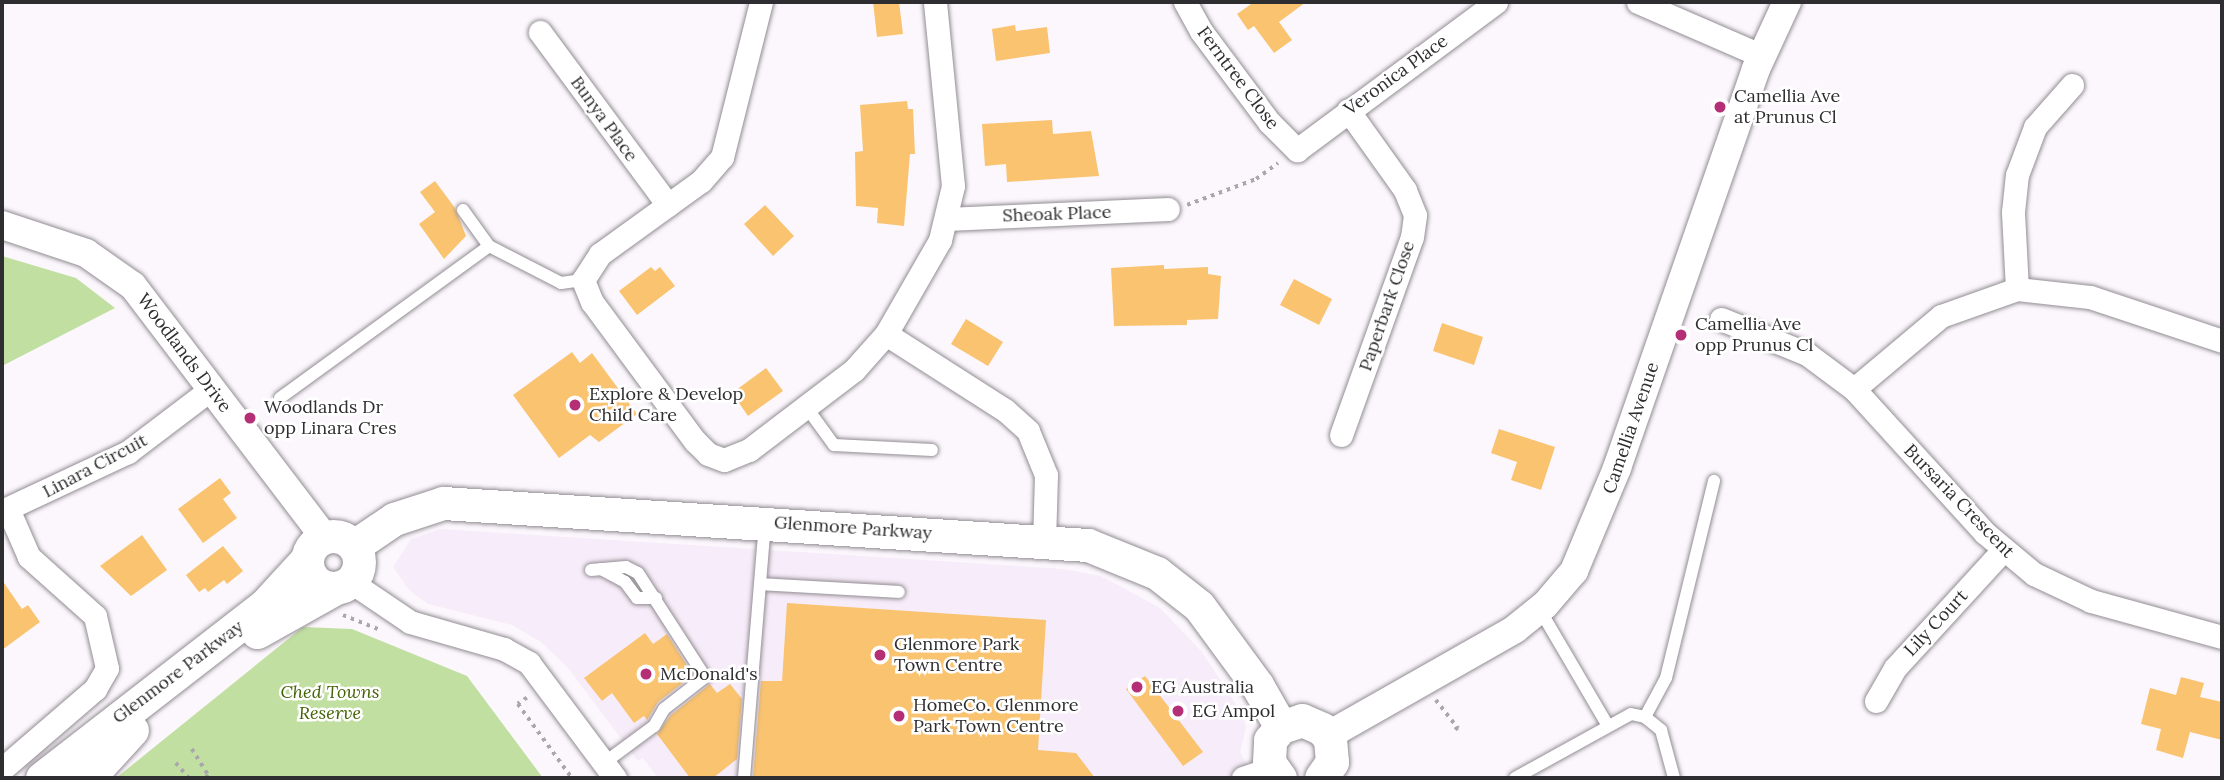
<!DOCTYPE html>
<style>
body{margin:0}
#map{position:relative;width:2224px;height:780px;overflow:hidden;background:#fcf7fd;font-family:Lora,serif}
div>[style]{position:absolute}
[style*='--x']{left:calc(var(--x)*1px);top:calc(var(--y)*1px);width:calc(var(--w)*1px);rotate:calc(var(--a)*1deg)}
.built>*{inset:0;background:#f7ecf9}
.green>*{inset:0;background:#c1dfa1}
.building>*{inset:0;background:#f9c370}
.path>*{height:3.5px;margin-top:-1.75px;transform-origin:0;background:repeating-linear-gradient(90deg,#aaa6ab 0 3.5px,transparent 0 8.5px)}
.roads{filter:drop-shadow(0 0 2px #928d93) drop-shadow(0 0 2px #928d93)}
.service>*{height:12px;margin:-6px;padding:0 6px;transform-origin:6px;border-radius:6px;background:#fff}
.minor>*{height:23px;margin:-11.5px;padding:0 11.5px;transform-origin:11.5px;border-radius:11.5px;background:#fff}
.tertiary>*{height:28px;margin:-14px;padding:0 14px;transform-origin:14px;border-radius:14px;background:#fff}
.secondary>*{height:33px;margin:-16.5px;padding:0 16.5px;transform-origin:16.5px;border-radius:16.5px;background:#fff}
.secondary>.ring{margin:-16.5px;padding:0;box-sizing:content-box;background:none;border:33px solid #fff;border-radius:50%}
.dots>*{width:19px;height:19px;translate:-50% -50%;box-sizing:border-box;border:4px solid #fff;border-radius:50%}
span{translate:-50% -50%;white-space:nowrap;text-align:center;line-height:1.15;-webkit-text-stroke:5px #fff;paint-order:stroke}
.street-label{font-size:18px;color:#2e2d2f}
.poi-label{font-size:18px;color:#2e2d2f}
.left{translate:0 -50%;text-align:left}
.park-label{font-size:18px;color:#436305;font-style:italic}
.frame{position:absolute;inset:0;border:4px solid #2e2d2f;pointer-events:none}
</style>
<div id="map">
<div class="built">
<i style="clip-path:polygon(441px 529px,1064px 569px,1101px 576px,1160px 608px,1202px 652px,1241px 712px,1246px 727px,1240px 752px,1254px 778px,658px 778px,643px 758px,638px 761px,568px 668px,541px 642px,512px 625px,428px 604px,409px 590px,393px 567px,411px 539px)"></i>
</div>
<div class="green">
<i style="clip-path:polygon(2px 256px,76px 278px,115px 308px,2px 366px)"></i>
<i style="clip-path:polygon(303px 627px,352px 629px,467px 676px,543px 778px,116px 778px)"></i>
</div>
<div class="building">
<i style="clip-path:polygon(873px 2px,899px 2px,903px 34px,877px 37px)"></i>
<i style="clip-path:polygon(1254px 2px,1306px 2px,1279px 22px,1292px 40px,1274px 53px,1254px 26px,1248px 30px,1237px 14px)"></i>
<i style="clip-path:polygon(1015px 25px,1016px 31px,1047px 27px,1050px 53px,996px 61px,992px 29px)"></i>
<i style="clip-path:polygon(907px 101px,908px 109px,913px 109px,915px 154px,910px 154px,904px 226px,877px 223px,878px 208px,856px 206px,855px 152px,863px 151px,860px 105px)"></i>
<i style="clip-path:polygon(1052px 120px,1053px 134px,1091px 131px,1099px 176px,1007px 182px,1006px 164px,985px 166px,982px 124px)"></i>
<i style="clip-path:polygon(435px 181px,455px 208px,466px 236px,444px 259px,419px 224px,435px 212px,420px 192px)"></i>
<i style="clip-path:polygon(765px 205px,794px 236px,773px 256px,744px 224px)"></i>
<i style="clip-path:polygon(1164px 265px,1164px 269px,1208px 267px,1208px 274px,1221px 276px,1218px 319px,1187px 320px,1187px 325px,1114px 326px,1111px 268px)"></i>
<i style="clip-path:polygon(651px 267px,655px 271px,660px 267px,675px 286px,637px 315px,619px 291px)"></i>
<i style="clip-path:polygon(1294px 279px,1332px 299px,1319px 325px,1280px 305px)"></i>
<i style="clip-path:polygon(966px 319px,1003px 342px,988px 366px,951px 344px)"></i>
<i style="clip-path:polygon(1442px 323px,1483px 337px,1474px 365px,1433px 351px)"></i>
<i style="clip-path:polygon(572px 352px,580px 363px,592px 353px,637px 414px,599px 442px,590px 435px,559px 458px,513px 395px)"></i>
<i style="clip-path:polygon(766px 368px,783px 391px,748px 416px,732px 393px)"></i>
<i style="clip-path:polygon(1499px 429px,1555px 447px,1541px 490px,1511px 480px,1517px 462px,1491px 453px)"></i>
<i style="clip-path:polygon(220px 478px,231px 493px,223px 499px,237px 518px,203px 543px,178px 509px)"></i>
<i style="clip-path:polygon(142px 535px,167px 570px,131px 596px,100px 566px)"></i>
<i style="clip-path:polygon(223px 546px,243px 571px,227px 584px,224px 580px,208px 592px,205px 588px,199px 592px,186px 575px)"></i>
<i style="clip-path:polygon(2px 580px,22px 609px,28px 605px,40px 622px,2px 650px)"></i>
<i style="clip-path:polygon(787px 603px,1046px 620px,1038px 750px,1076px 753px,1095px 778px,753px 778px,761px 681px,782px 681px)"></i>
<i style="clip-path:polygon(645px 633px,653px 644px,667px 634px,693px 675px,658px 702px,647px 720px,644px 716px,634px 723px,612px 693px,602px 701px,584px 678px)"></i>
<i style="clip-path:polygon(1145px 676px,1203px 752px,1183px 766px,1126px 689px)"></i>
<i style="clip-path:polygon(2181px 677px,2204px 683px,2200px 697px,2222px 702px,2222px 740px,2190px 732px,2183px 758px,2156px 750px,2161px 729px,2141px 724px,2150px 688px,2176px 695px)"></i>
<i style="clip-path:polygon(710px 684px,717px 693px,730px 684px,742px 699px,737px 759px,713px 778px,690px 778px,657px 734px,671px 715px)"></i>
</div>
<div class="path">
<i style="--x:1187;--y:205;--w:74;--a:-20.6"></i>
<i style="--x:1256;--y:179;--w:27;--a:-36"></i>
<i style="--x:343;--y:615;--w:38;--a:22"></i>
<i style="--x:527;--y:698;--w:11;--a:146"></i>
<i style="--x:518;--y:704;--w:92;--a:53.9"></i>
<i style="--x:1436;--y:700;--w:36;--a:52"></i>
<i style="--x:1458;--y:728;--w:7;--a:146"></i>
<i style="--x:192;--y:749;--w:32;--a:58"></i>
<i style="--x:209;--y:776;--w:4;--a:153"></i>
<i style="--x:176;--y:763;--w:20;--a:49"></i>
</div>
<div class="roads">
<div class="service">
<i style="--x:463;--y:210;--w:44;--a:54.2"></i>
<i style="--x:280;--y:398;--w:258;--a:-36"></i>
<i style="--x:489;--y:246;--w:81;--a:27.2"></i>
<i style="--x:561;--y:283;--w:22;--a:-8"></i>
<i style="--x:807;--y:408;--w:46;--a:53.9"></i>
<i style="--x:834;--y:445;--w:98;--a:2.9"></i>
<i style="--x:601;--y:569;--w:27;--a:28"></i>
<i style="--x:625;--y:582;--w:20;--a:53"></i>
<i style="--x:637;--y:598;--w:19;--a:0"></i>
<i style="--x:591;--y:570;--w:35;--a:-5"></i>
<i style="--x:626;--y:567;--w:13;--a:27"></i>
<i style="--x:638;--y:573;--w:124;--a:57.2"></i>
<i style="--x:705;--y:677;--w:52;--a:142"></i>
<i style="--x:664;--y:709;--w:20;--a:120"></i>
<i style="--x:654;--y:726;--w:62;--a:143.5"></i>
<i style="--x:760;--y:584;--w:139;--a:3.3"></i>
<i style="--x:1540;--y:610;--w:132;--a:59.6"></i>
<i style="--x:1645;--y:717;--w:44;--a:-61.7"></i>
<i style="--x:1666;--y:678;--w:203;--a:-76.3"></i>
<i style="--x:744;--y:778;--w:255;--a:-85.3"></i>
<i style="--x:1515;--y:778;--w:132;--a:-28.9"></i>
<i style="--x:1631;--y:714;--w:14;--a:12"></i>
<i style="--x:1645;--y:717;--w:21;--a:39"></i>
<i style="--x:1661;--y:730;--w:50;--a:74.8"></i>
</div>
<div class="minor">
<i style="--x:761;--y:2;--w:160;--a:104.1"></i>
<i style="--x:722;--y:157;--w:32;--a:131"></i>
<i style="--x:701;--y:181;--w:125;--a:144.1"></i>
<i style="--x:600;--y:254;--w:31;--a:123"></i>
<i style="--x:583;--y:280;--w:24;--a:68"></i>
<i style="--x:592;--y:302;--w:173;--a:53.5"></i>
<i style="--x:695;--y:441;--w:18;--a:45"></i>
<i style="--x:708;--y:454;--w:17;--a:21"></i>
<i style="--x:724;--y:460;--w:27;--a:-22"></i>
<i style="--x:749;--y:450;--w:132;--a:-37.3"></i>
<i style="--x:854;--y:370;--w:48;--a:-48.4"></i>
<i style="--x:886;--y:334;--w:108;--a:-60.1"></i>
<i style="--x:940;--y:240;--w:56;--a:-76.5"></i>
<i style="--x:953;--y:186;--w:185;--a:-95.6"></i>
<i style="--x:1185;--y:2;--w:33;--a:61"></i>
<i style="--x:1201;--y:31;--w:114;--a:53.2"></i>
<i style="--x:1269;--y:122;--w:40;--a:45"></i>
<i style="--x:1297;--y:150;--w:248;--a:-36.6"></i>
<i style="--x:1638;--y:2;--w:135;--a:23.5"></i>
<i style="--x:540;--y:32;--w:215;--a:53.5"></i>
<i style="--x:947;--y:219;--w:221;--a:-2.6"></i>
<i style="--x:2017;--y:289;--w:77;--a:-93"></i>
<i style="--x:2013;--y:212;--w:37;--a:-84"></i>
<i style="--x:2017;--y:175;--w:51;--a:-69.4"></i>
<i style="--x:2035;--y:127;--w:56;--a:-48.6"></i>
<i style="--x:1721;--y:319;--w:93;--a:22.1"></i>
<i style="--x:1807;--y:354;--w:59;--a:36.7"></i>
<i style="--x:1854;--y:389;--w:195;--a:47.7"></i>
<i style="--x:1985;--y:533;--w:64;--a:39.9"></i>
<i style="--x:2034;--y:574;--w:63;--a:25.3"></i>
<i style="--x:2091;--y:601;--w:136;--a:15.4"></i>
<i style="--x:886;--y:334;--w:141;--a:32.6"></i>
<i style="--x:1005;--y:410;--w:31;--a:42"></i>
<i style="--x:1028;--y:431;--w:48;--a:67.8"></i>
<i style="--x:1046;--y:475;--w:66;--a:91.7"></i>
<i style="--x:1854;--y:389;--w:114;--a:-40"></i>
<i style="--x:1941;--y:316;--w:81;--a:-19.6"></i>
<i style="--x:2017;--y:289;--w:73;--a:6.3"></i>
<i style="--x:2090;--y:297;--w:139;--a:18.4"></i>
<i style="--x:1341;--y:435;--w:210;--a:-70.3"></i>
<i style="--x:1412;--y:237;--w:22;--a:-82"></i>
<i style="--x:1415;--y:215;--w:27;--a:-112"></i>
<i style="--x:1405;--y:190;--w:98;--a:-125.5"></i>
<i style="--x:2;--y:511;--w:139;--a:-25.1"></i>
<i style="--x:128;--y:452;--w:104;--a:-37.2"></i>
<i style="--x:351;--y:582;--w:71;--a:34.1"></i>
<i style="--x:410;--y:622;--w:98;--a:16"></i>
<i style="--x:504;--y:649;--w:29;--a:29"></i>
<i style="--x:529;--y:663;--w:144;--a:53.2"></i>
<i style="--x:1876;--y:701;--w:38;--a:-60"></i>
<i style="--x:1895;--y:668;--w:160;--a:-47.5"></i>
<i style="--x:2;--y:769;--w:123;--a:-40.7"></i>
<i style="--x:95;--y:689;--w:24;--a:-60"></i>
<i style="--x:107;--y:668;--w:53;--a:-103"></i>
<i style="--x:95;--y:616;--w:89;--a:-138.2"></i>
<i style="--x:29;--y:557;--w:52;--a:-113.6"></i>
<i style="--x:1243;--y:778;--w:31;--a:-19"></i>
</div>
<div class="tertiary">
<i style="--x:2;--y:225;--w:89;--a:18.4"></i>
<i style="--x:86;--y:253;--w:57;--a:35.1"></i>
<i style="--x:133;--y:286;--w:315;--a:52.7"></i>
<i style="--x:1327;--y:736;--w:216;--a:-29.6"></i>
<i style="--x:1515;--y:629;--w:38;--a:-39"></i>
<i style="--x:1545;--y:605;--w:45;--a:-49.5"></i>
<i style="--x:1574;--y:571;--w:112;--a:-67.3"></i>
<i style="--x:1617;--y:468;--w:423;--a:-70.8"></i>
<i style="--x:1756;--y:69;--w:74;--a:-65.2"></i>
</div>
<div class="secondary">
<i class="ring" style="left:307px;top:536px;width:19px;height:19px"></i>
<i style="--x:354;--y:546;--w:48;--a:-34"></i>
<i style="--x:394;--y:519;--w:52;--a:-18.1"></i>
<i style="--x:443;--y:503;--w:646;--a:3.73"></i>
<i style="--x:1088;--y:545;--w:74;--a:22.1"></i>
<i style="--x:1157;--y:573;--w:53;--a:38.2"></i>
<i style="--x:1199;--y:606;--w:98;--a:53.7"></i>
<i style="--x:1257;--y:685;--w:48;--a:60.3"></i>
<i style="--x:257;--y:632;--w:88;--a:-29.2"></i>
<i style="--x:42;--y:778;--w:282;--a:-37.8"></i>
<i style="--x:265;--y:605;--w:62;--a:-47.6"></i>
<i style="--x:88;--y:778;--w:65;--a:-47.5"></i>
<i style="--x:1280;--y:778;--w:19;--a:-125"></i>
<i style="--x:1269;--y:762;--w:22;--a:-87"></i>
<i style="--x:1270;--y:740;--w:17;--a:-50"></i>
<i style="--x:1281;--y:727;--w:22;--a:-18"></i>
<i style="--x:1302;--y:720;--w:22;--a:24"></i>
<i style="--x:1322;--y:729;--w:13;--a:51"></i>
<i style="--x:1330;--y:739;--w:23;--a:85"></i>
<i style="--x:1332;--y:762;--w:19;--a:125"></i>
</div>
</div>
<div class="dots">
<i style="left:1720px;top:107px;background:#b42f75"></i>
<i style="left:1681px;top:335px;background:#b42f75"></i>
<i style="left:575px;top:405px;background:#b42f75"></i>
<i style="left:250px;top:418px;background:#b42f75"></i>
<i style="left:880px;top:655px;background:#b42f75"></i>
<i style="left:646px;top:674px;background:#b42f75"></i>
<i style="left:1137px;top:687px;background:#b42f75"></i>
<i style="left:1178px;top:711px;background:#b42f75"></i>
<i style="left:899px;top:716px;background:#b42f75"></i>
</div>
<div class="street-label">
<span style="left:1396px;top:75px;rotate:-36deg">Veronica Place</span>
<span style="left:1238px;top:78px;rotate:53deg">Ferntree Close</span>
<span style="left:604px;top:119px;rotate:54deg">Bunya Place</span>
<span style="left:1057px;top:214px;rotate:-2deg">Sheoak Place</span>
<span style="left:1387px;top:306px;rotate:-71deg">Paperbark Close</span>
<span style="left:184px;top:353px;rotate:53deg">Woodlands Drive</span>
<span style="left:1631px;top:428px;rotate:-71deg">Camellia Avenue</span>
<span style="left:95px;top:466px;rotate:-28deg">Linara Circuit</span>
<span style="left:1959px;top:501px;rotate:46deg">Bursaria Crescent</span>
<span style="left:853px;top:528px;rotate:4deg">Glenmore Parkway</span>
<span style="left:1936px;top:623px;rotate:-47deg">Lily Court</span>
<span style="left:178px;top:672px;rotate:-37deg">Glenmore Parkway</span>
</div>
<div class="poi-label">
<span class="left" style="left:1734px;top:107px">Camellia Ave<br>at Prunus Cl</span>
<span class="left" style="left:1695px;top:335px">Camellia Ave<br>opp Prunus Cl</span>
<span class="left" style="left:589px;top:405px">Explore &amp; Develop<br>Child Care</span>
<span class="left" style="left:264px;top:418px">Woodlands Dr<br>opp Linara Cres</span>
<span class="left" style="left:894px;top:655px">Glenmore Park<br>Town Centre</span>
<span class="left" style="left:660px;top:674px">McDonald's</span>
<span class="left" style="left:1151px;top:687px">EG Australia</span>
<span class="left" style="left:913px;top:716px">HomeCo. Glenmore<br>Park Town Centre</span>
<span class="left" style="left:1192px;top:711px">EG Ampol</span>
</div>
<div class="park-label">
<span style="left:330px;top:703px">Ched Towns<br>Reserve</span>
</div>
<div class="frame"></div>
</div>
